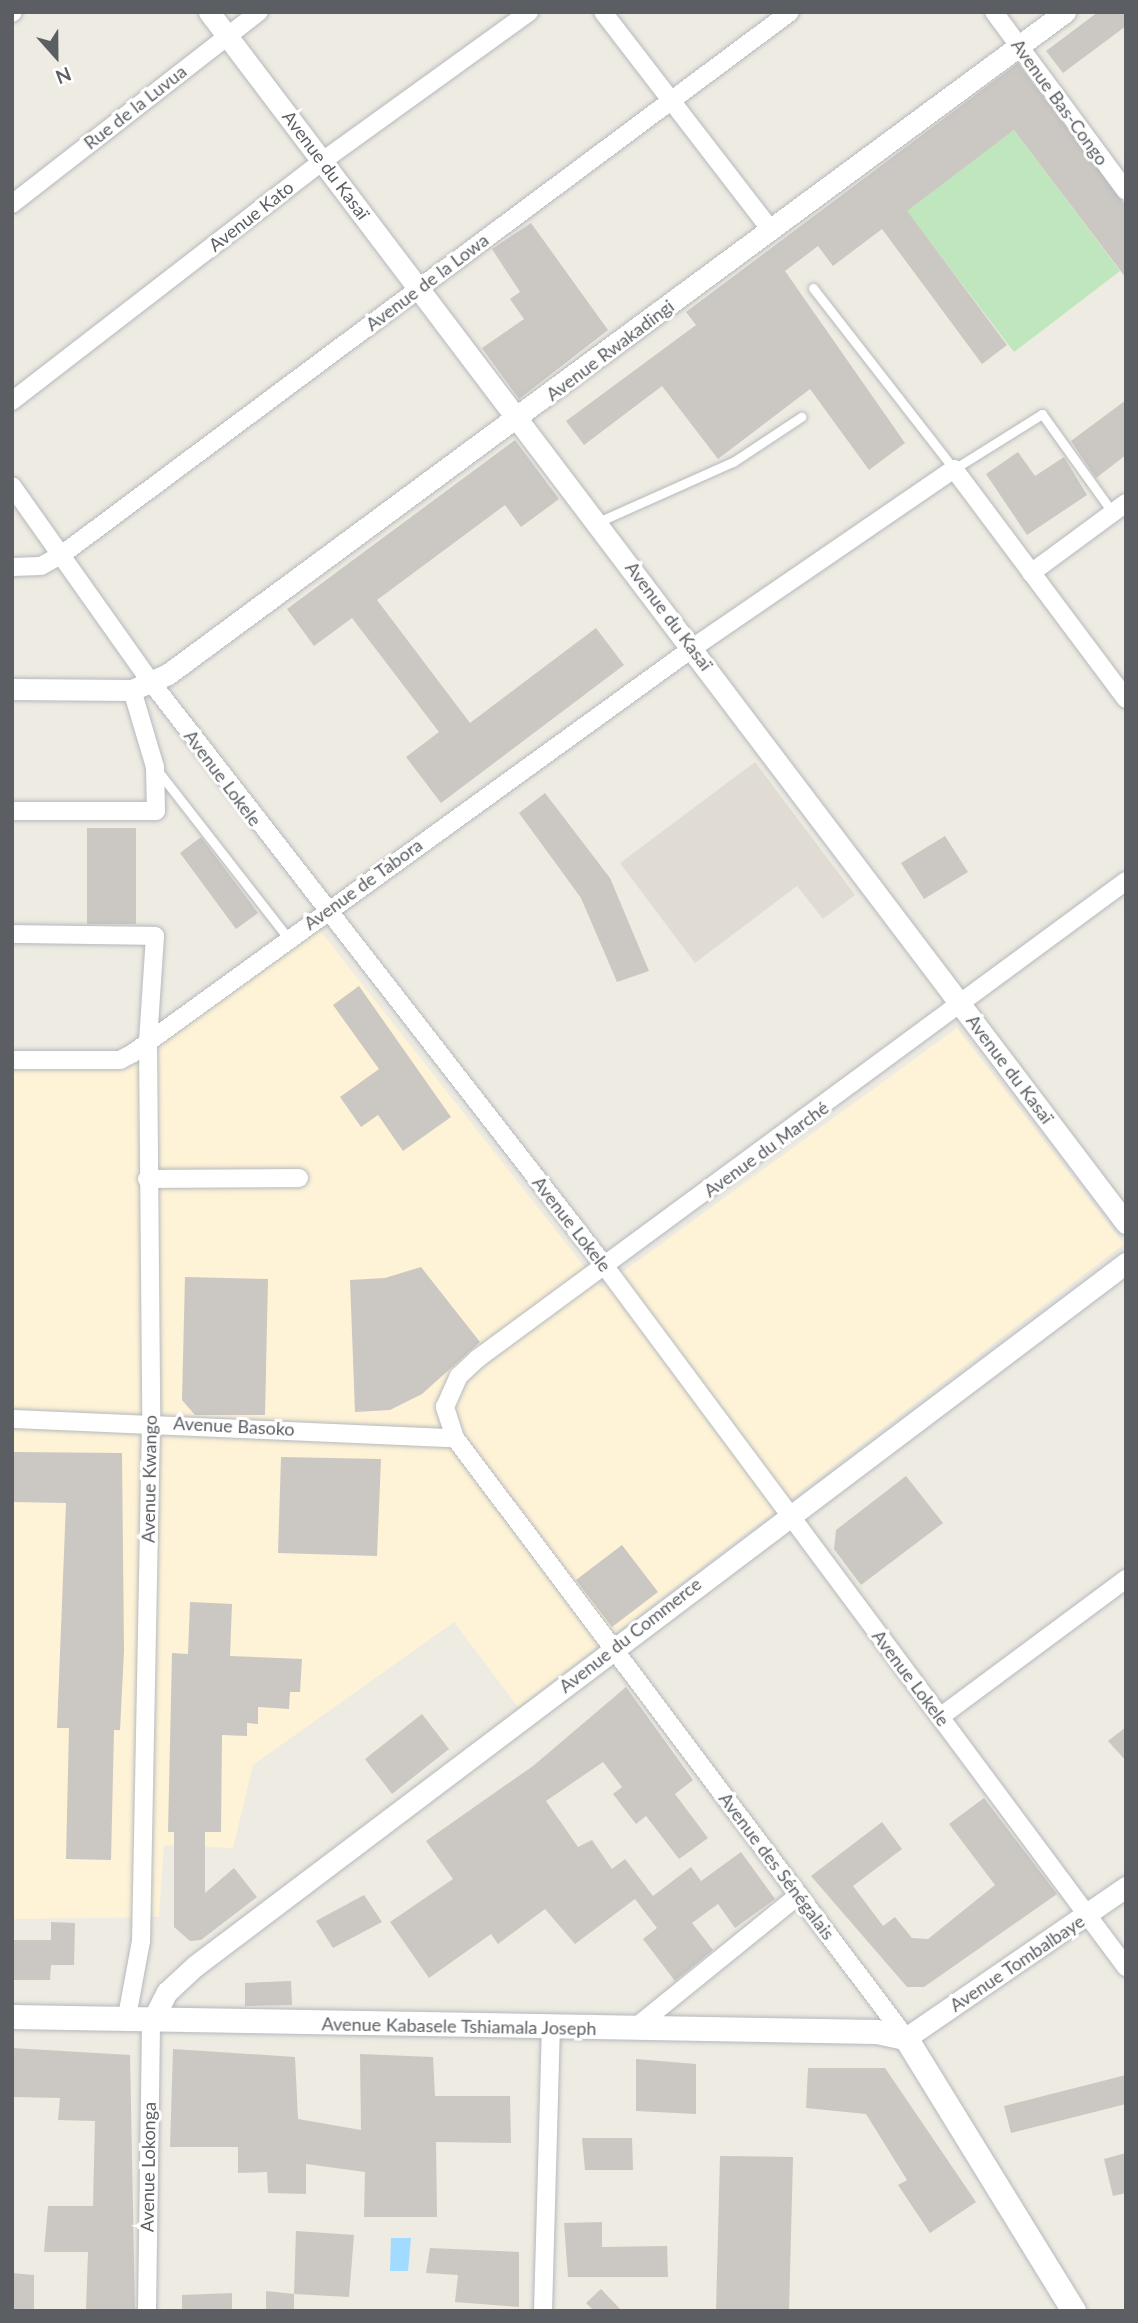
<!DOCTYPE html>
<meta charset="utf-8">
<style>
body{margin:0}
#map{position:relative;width:1138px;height:2323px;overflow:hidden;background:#eeebe2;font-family:Lato,sans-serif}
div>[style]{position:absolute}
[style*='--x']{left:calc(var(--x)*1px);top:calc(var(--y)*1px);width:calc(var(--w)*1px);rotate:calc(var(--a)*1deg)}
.commercial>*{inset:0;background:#fef3d7}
.education>*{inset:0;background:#e0dcd3}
.green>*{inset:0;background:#c0e6be}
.water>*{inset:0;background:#a1dbff}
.building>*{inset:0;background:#cbc7c2}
.roads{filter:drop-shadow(0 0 2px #b5b9bd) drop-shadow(0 0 2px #b5b9bd)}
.service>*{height:9px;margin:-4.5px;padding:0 4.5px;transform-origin:4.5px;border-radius:4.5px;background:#fff}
.minor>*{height:18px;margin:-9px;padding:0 9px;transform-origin:9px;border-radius:9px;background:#fff}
.tertiary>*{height:21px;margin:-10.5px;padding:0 10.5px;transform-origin:10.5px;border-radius:10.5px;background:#fff}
.secondary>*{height:24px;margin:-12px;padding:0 12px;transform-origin:12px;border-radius:12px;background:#fff}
span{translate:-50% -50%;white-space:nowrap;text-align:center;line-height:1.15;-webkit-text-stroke:6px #fff;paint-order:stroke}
.street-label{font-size:18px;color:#5b5f63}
.frame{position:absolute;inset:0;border:14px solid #5b5f63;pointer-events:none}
.north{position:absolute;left:21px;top:21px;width:70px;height:70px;-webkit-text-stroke:5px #fff;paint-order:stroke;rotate:159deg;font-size:19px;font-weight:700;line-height:28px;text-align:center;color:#5b5f63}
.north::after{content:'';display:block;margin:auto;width:24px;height:32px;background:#5b5f63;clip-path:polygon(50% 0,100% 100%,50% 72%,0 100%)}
</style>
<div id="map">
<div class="commercial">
<i style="clip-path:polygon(318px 928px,601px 1288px,957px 1028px,1124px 1244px,518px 1707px,454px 1622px,253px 1765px,233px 1848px,164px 1845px,159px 1917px,12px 1919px,12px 1065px,124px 1066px)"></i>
</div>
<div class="education">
<i style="clip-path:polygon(755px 762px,855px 895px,823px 919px,797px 886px,695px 963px,620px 863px)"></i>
</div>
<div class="green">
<i style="clip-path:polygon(1014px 130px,1120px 271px,1014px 352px,906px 211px)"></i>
</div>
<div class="water">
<i style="clip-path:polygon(391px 2238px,411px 2238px,408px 2271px,390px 2271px)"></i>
</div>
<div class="building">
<i style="clip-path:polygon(1098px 12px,1126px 12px,1126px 26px,1063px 73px,1046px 51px)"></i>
<i style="clip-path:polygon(1018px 63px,1126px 206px,1126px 278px,1014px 130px,907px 211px,1007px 345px,982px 364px,882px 229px,833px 266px,818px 246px,785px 271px,905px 443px,869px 470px,810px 389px,718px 459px,662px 386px,584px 445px,566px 421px,696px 325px,686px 312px)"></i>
<i style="clip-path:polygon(531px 223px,608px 330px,519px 399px,482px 348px,524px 319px,510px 299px,520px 292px,492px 249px)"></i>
<i style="clip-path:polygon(1126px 400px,1126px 455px,1096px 478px,1071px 441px)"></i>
<i style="clip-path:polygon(515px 440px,559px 499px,521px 527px,505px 505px,377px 600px,470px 723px,596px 628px,624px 665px,441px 803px,406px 757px,439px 732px,352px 618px,314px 646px,287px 609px)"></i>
<i style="clip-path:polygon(1018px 452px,1035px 476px,1064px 457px,1087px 495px,1027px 535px,986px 474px)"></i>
<i style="clip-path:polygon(545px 793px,610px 878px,649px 971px,617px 982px,581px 898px,519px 813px)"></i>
<i style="clip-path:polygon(87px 828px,136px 828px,136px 924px,87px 924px)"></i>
<i style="clip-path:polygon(945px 836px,968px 872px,924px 899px,901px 863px)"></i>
<i style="clip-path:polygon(201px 837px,258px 913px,236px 929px,180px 853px)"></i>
<i style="clip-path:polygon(359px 986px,451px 1117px,403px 1151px,378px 1115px,361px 1127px,340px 1097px,379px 1069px,333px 1005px)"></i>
<i style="clip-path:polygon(421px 1267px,480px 1342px,422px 1394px,390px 1410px,355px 1412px,350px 1280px,385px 1278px)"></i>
<i style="clip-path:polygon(185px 1277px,268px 1279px,265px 1415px,195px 1415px,182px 1400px)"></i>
<i style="clip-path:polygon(12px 1452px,122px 1453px,124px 1651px,120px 1730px,114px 1730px,111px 1860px,66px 1859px,69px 1728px,57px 1728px,66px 1503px,12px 1502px)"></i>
<i style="clip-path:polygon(281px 1457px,381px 1459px,377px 1556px,278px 1553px)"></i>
<i style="clip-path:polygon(906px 1476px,943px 1523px,861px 1585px,834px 1549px,836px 1530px)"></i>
<i style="clip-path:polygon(622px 1545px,658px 1592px,612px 1627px,576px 1580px)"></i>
<i style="clip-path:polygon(190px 1602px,232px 1604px,230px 1656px,302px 1659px,300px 1692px,290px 1692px,289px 1709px,258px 1707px,258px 1724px,247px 1723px,247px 1736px,222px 1735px,221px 1832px,205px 1832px,205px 1893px,234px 1868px,257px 1897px,201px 1940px,190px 1941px,174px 1927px,174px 1832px,168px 1832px,172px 1653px,188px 1654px)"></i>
<i style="clip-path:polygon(626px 1687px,693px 1780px,675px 1794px,708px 1838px,679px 1859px,646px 1816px,636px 1824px,613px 1794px,622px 1787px,603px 1762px,546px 1801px,578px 1847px,592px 1840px,612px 1869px,625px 1859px,653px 1896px,691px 1867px,701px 1881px,741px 1852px,775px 1899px,735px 1928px,718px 1904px,692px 1923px,713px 1950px,675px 1981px,643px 1939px,657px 1928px,635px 1899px,575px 1944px,545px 1909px,498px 1944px,491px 1934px,429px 1978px,390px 1922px,453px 1879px,426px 1841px,533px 1766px)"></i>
<i style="clip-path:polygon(422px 1714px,449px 1749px,392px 1794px,365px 1759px)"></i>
<i style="clip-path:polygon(1126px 1727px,1126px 1761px,1108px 1741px)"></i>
<i style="clip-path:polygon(984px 1798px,1057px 1894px,924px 1987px,907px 1987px,811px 1876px,882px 1822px,902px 1849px,853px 1886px,883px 1926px,895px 1917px,912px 1938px,928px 1939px,995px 1885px,949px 1824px)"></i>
<i style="clip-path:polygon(364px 1895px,382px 1922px,333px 1948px,316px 1921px)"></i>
<i style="clip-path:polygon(51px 1922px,75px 1923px,74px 1965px,51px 1965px,50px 1980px,12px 1980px,12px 1940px,51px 1940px)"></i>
<i style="clip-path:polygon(291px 1981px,292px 2005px,245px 2006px,245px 1983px)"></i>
<i style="clip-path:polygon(12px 2048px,130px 2055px,135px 2311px,86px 2310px,88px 2252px,44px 2252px,48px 2206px,93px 2206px,95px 2121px,58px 2120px,60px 2098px,12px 2097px)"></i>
<i style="clip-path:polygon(173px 2049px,295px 2057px,298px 2119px,361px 2130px,360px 2054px,433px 2057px,435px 2096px,510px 2096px,511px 2143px,436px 2142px,437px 2217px,364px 2217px,365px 2172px,306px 2164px,306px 2194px,268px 2193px,267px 2172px,238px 2173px,238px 2147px,170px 2147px)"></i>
<i style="clip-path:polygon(636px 2059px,696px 2064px,696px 2114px,636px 2111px)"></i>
<i style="clip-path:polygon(808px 2068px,885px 2068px,976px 2202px,930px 2233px,898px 2185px,907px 2180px,866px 2114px,806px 2108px)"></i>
<i style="clip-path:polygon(1126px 2075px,1126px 2104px,1011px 2133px,1004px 2106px)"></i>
<i style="clip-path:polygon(582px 2138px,632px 2138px,633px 2170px,585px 2170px)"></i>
<i style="clip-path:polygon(1126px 2153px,1126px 2193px,1113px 2196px,1104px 2159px)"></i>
<i style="clip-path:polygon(720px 2156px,793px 2157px,789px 2311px,716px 2311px)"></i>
<i style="clip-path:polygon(602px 2222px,602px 2247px,667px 2246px,668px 2277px,568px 2277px,564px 2223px)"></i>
<i style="clip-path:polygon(296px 2231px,354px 2235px,349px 2297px,294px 2294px)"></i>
<i style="clip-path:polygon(430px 2248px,519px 2252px,519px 2307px,455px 2302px,458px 2275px,426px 2273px)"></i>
<i style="clip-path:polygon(12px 2273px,34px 2275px,34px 2311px,12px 2311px)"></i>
<i style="clip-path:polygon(601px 2289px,622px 2311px,594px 2311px,586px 2303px)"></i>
<i style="clip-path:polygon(266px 2291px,294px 2294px,294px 2311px,266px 2311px)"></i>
<i style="clip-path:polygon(232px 2293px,232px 2311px,182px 2311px,182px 2295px)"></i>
</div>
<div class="roads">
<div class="service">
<i style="--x:813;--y:288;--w:229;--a:52.1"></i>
<i style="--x:954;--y:469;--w:104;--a:-32"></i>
<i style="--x:1042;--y:414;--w:122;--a:54.4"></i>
<i style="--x:598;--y:522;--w:148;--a:-24"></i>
<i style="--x:733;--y:462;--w:82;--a:-33.5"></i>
<i style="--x:158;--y:771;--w:212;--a:52.1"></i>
</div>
<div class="minor">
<i style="--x:603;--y:12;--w:274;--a:52.4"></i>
<i style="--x:994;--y:12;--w:222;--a:53.6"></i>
<i style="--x:12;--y:13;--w:1;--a:-45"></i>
<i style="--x:12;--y:204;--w:313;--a:-37.9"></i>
<i style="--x:12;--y:401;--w:394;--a:-37.7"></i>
<i style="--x:324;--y:160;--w:253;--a:-35.8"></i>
<i style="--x:12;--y:486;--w:240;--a:54.7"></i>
<i style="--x:151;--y:682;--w:738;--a:52.15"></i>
<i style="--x:604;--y:1265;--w:875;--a:53.37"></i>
<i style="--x:12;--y:567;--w:29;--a:-2"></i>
<i style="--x:41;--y:566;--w:26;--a:-29"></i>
<i style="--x:64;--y:553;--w:905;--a:-36.69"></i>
<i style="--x:1031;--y:573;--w:118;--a:-36.4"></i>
<i style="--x:12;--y:811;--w:144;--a:0"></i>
<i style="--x:156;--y:811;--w:44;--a:-91.3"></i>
<i style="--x:155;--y:767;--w:80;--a:-106.6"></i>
<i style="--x:12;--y:934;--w:143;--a:0.8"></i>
<i style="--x:155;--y:936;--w:106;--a:93.8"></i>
<i style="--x:148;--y:1042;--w:380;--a:89.5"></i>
<i style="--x:151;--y:1422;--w:519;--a:91.1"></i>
<i style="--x:141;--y:1941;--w:82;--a:100.5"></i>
<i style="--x:12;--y:1060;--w:108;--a:0"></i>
<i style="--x:120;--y:1060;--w:15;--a:-28"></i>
<i style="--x:133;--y:1053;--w:693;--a:-35.89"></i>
<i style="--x:694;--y:647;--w:315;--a:-34.4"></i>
<i style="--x:954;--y:469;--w:287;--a:53.2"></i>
<i style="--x:147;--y:1179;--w:152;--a:-0.4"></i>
<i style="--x:12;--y:1419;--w:443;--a:2.5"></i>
<i style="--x:940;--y:1717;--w:232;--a:-36.6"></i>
<i style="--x:636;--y:2027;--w:210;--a:-39"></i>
<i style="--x:906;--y:2038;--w:751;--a:-126.93"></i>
<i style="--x:455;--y:1438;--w:33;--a:-108"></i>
<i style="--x:445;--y:1407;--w:34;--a:-66"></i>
<i style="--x:459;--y:1376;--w:25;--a:-43"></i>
<i style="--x:477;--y:1359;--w:806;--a:-36.37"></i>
<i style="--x:147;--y:2311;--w:288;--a:-89.2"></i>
<i style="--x:543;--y:2311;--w:284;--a:-88.4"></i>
</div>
<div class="tertiary">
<i style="--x:209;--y:12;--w:1519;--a:52.87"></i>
<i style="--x:12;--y:689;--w:120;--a:0.5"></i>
<i style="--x:132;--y:690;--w:39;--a:-24"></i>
<i style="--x:168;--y:674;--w:1115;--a:-36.43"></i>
<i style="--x:151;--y:2023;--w:35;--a:-63"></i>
<i style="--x:167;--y:1992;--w:38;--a:-43"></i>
<i style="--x:195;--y:1966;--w:1167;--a:-37.06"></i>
<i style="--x:906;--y:2038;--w:267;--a:-34.5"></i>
</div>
<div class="secondary">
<i style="--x:12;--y:2017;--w:865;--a:0.99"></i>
<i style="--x:877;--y:2032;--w:30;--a:12"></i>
<i style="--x:906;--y:2038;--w:321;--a:58.4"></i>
</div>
</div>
<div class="street-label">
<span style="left:1060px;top:102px;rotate:54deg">Avenue Bas-Congo</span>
<span style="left:135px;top:107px;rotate:-38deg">Rue de la Luvua</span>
<span style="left:326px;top:165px;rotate:53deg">Avenue du Kasaï</span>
<span style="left:251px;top:216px;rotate:-38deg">Avenue Kato</span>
<span style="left:427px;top:282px;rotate:-37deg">Avenue de la Lowa</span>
<span style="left:610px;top:350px;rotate:-37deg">Avenue Rwakadingi</span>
<span style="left:669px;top:616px;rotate:53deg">Avenue du Kasaï</span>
<span style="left:223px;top:778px;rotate:53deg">Avenue Lokele</span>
<span style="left:363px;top:884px;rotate:-36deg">Avenue de Tabora</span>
<span style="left:1010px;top:1069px;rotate:53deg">Avenue du Kasaï</span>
<span style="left:766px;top:1149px;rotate:-36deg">Avenue du Marché</span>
<span style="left:572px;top:1224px;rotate:52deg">Avenue Lokele</span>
<span style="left:234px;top:1426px;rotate:3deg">Avenue Basoko</span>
<span style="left:149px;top:1479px;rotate:-89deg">Avenue Kwango</span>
<span style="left:630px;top:1635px;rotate:-38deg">Avenue du Commerce</span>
<span style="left:911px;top:1678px;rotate:53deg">Avenue Lokele</span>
<span style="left:777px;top:1866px;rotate:53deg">Avenue des Sénégalais</span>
<span style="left:1017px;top:1963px;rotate:-34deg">Avenue Tombalbaye</span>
<span style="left:459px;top:2026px;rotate:1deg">Avenue Kabasele Tshiamala Joseph</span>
<span style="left:148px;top:2167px;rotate:-89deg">Avenue Lokonga</span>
</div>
<div class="frame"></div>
<div class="north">N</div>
</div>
